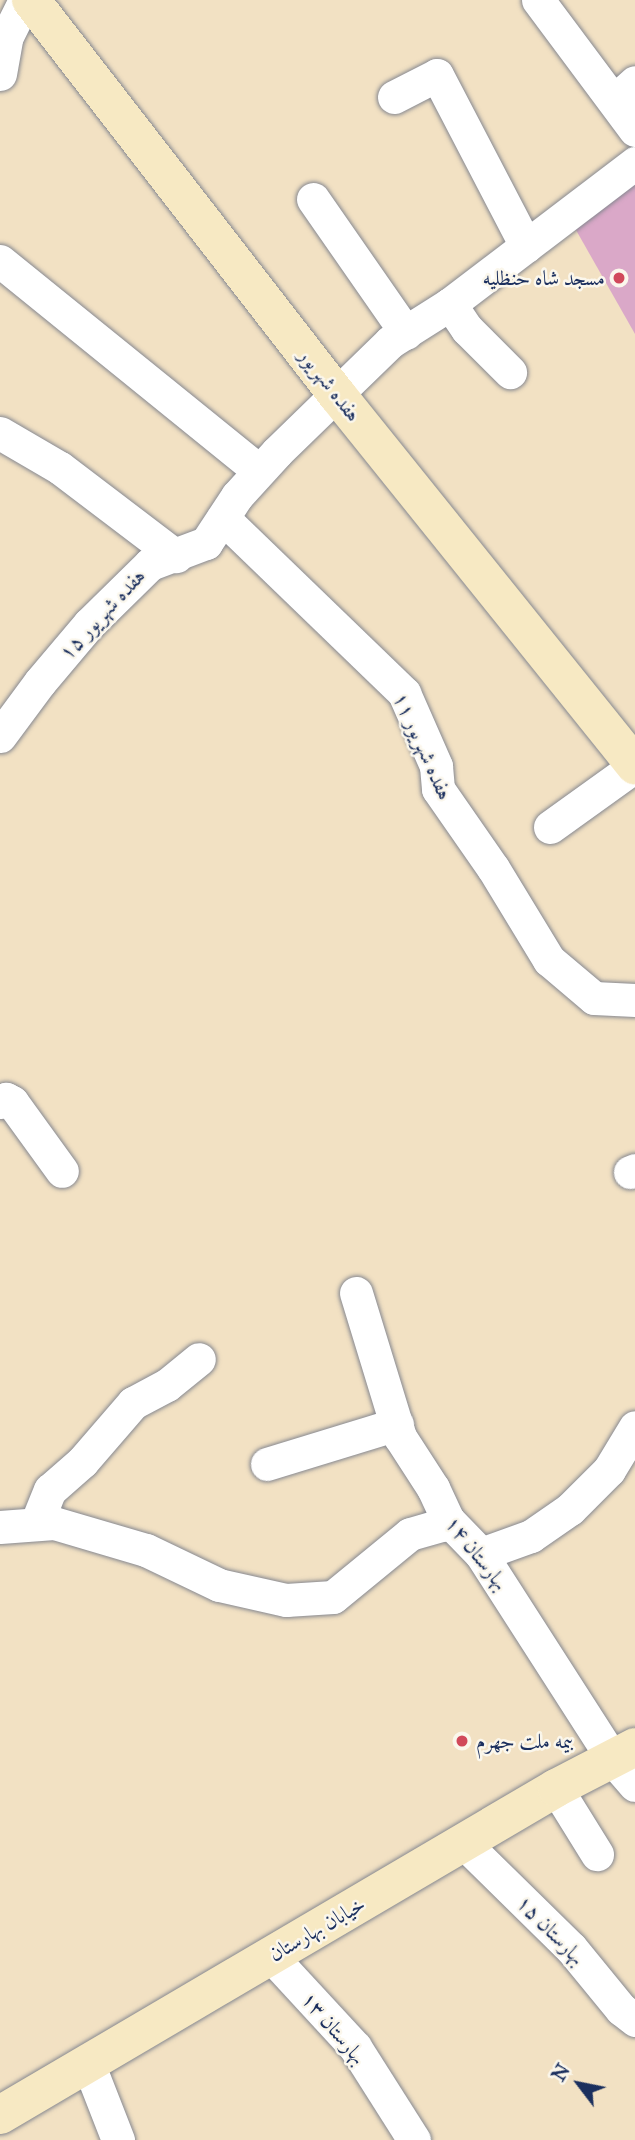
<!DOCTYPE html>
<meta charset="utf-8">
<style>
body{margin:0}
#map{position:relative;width:635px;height:2140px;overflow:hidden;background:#f2e1c3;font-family:"IM FELL Great Primer",Amiri,serif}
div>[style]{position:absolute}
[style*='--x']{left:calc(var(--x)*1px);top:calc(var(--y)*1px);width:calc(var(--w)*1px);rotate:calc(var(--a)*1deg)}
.building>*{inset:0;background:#daa8c8}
.roads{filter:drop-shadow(0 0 2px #868890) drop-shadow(0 0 2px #868890)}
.minor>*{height:33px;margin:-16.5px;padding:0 16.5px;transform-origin:16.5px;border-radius:16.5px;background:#fff}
.secondary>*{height:38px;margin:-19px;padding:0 19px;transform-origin:19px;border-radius:19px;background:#f7e9c3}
.dots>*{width:19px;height:19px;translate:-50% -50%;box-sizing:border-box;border:4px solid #fbf7ec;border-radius:50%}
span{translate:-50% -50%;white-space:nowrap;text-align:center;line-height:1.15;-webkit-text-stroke:5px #fbf7ec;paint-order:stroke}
.poi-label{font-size:21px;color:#1b2f5e}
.right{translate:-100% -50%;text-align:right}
.left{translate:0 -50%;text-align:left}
.street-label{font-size:21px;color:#1b2f5e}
.north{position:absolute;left:544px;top:2049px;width:70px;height:70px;-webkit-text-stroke:5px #fbf7ec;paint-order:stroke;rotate:302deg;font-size:19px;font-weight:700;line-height:28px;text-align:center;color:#1b2f5e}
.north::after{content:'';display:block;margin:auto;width:24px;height:32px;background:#1b2f5e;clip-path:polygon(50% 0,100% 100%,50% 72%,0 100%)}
</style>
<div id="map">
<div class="building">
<i style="clip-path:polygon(635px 184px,635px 334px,572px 223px)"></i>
</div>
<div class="roads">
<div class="minor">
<i style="--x:538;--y:0;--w:162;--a:53.3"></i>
<i style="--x:0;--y:74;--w:39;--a:-80"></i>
<i style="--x:7;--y:36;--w:40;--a:-63.4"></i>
<i style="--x:394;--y:97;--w:48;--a:-27.1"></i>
<i style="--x:437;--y:75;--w:193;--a:62.5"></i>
<i style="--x:614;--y:101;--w:28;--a:-42"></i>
<i style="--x:313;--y:199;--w:163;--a:55.2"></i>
<i style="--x:0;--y:261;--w:333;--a:39"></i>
<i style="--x:450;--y:304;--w:30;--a:56"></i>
<i style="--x:467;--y:329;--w:61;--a:45"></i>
<i style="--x:0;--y:433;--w:69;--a:30.3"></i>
<i style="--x:60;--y:468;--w:146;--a:37.2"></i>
<i style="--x:223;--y:518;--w:252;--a:44"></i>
<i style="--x:404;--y:693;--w:80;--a:66.3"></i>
<i style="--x:436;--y:766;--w:23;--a:85"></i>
<i style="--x:438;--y:789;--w:96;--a:55.2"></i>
<i style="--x:493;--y:868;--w:108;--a:58.7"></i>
<i style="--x:549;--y:960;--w:59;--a:40.2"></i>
<i style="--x:594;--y:998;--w:41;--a:2.8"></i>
<i style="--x:0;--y:736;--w:67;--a:-53.5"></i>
<i style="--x:40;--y:682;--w:76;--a:-49.8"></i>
<i style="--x:89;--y:624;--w:86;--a:-44.5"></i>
<i style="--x:150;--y:564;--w:60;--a:-20.6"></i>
<i style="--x:206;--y:543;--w:56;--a:-56.6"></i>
<i style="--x:237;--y:496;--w:59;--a:-47.7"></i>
<i style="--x:277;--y:452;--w:158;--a:-44.2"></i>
<i style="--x:390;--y:342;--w:71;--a:-32.3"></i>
<i style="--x:450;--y:304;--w:233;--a:-37.3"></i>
<i style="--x:550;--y:827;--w:105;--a:-35.7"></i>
<i style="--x:0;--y:1102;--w:7;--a:-27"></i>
<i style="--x:6;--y:1099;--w:7;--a:27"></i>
<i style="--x:12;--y:1102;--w:85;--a:54.1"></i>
<i style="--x:630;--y:1172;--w:5;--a:-22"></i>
<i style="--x:356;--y:1293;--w:151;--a:73"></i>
<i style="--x:400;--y:1437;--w:61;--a:57.1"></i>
<i style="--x:433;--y:1488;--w:35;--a:65"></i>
<i style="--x:448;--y:1520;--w:47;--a:45.9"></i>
<i style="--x:481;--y:1554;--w:245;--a:57.3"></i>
<i style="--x:613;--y:1760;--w:33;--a:49"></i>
<i style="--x:267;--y:1464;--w:136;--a:-17.1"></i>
<i style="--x:36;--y:1524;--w:37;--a:-68"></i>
<i style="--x:50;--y:1490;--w:43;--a:-41.2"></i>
<i style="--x:82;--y:1462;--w:78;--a:-49.2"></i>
<i style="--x:133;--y:1403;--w:38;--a:-28"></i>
<i style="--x:167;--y:1385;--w:41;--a:-39.1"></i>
<i style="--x:0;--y:1527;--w:54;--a:-4.2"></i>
<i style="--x:54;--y:1523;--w:96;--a:16.4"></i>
<i style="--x:146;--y:1550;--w:81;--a:25.6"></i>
<i style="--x:219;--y:1585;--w:69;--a:12.6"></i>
<i style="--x:286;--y:1600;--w:47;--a:-3.7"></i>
<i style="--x:333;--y:1597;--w:99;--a:-39.3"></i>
<i style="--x:410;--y:1534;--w:33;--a:-16"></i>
<i style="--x:442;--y:1525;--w:8;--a:-40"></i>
<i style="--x:481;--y:1554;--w:53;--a:-19.8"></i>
<i style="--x:531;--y:1536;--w:47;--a:-34.7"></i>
<i style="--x:570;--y:1509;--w:55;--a:-45"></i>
<i style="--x:609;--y:1470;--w:50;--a:-58.8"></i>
<i style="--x:556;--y:1788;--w:78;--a:58.2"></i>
<i style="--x:464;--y:1843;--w:150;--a:44.5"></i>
<i style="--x:571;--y:1948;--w:79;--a:50.7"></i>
<i style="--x:621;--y:2009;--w:18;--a:38"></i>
<i style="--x:271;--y:1956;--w:124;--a:47.3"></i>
<i style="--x:355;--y:2047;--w:110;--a:57.6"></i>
<i style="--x:88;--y:2063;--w:83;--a:68.7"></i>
</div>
<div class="secondary">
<i style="--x:31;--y:0;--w:501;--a:52.22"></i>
<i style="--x:338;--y:396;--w:474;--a:51.2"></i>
<i style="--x:0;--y:2115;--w:645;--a:-30.46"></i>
<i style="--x:556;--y:1788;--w:89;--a:-27.4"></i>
</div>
</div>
<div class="dots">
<i style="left:619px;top:278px;background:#d1495b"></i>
<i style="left:462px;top:1741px;background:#d1495b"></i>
</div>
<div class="poi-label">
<span class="right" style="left:605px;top:278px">مسجد شاه حنظلیه</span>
<span class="left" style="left:476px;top:1741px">بیمه ملت جهرم</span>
</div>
<div class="street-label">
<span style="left:330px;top:385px;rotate:52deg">هفده شهریور</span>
<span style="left:102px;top:614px;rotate:-47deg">هفده شهریور ۱۵</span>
<span style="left:423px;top:746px;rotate:66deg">هفده شهریور ۱۱</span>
<span style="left:477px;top:1553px;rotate:52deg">بهارستان ۱۴</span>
<span style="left:317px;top:1929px;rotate:-30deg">خیابان بهارستان</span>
<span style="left:551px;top:1930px;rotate:46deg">بهارستان ۱۵</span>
<span style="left:334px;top:2028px;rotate:50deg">بهارستان ۱۳</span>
</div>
<div class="north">N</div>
</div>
